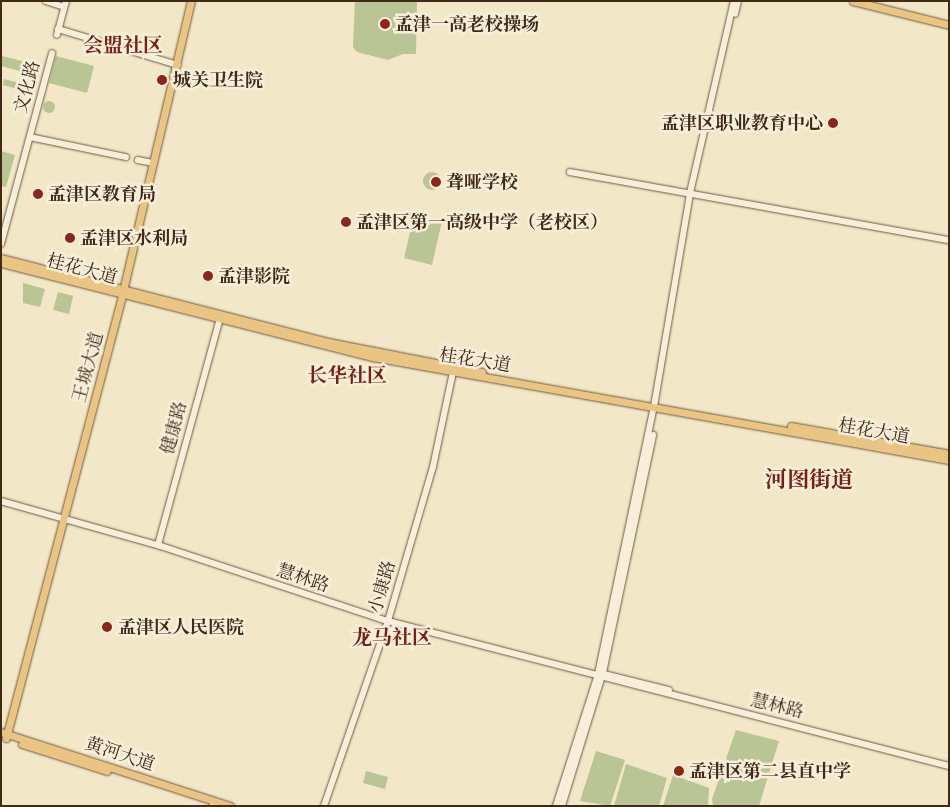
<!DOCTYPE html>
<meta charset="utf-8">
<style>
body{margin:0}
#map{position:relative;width:950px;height:807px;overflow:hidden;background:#f2e7c6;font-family:Alegreya,"Noto Serif SC",serif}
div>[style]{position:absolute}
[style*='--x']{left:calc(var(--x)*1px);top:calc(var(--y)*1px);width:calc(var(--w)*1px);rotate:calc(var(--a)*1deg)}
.green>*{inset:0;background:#bac596}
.round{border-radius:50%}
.roads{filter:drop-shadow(0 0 1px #6e5942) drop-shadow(0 0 1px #6e5942)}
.minor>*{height:5.5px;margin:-2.75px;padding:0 2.75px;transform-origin:2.75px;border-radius:2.75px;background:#f7efda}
.major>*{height:7px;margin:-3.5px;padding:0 3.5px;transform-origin:3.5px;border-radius:3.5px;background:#e9c483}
.dots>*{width:14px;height:14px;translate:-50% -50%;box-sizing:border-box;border:2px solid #f7efda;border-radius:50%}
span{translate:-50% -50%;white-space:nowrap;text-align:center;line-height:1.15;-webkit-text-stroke:5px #f7efda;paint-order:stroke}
.poi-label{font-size:18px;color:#422a16;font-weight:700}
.left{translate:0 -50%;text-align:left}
.right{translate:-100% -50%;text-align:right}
.street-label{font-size:18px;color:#422a16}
.quarter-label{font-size:20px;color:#7a1f14;font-weight:700}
.district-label{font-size:22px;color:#7a1f14;font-weight:700}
.frame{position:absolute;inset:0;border:2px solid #422a16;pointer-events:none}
</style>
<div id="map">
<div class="green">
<i style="clip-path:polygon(355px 1px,417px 1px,416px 54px,403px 54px,388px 60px,357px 52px,353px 47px)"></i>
<i style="clip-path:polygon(2px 56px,26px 62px,23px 72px,1px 66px)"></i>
<i style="clip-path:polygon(56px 56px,94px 66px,87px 93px,49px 83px)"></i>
<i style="clip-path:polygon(4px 79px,27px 85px,25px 91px,3px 85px)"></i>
<i class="round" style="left:43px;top:101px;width:12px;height:12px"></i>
<i style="clip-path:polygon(1px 151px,15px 155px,6px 187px,1px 186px)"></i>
<i class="round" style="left:423px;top:172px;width:18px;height:18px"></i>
<i style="clip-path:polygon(414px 215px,442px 221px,432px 265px,404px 258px)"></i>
<i style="clip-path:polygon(23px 283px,45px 289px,40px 307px,23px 303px)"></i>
<i style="clip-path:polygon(58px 292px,73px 296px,69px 314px,53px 310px)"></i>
<i style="clip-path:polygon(736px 730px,779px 741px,759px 806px,713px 806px,712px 799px)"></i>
<i style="clip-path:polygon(596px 751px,625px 760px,610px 806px,580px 801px)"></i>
<i style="clip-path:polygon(626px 764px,667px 778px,659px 806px,614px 806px)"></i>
<i style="clip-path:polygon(366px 771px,388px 777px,385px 789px,363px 783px)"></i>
<i style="clip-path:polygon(673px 775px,709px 788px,708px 806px,663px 806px)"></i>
</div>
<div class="roads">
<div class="minor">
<i style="--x:46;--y:1;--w:19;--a:18"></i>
<i style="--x:735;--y:14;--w:13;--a:-77"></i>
<i style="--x:58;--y:29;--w:125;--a:16.7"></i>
<i style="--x:57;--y:35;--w:35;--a:-75"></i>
<i style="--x:30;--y:137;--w:98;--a:11.8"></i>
<i style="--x:138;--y:160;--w:16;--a:11"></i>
<i style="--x:570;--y:172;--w:385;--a:10.2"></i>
<i style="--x:1;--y:244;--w:197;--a:-75"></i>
<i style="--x:1;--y:501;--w:166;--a:15.7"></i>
<i style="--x:161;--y:546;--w:239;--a:18.3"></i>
<i style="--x:388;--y:621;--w:579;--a:14.49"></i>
<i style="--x:158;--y:545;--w:234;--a:-74.7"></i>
<i style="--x:600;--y:673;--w:71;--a:13.8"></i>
<i style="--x:213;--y:806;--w:1;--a:-90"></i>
<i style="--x:324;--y:806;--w:196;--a:-70.9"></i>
<i style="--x:388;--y:621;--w:160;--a:-73.7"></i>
<i style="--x:433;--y:467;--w:97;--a:-78.1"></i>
<i style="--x:556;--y:806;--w:139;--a:-72.3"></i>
<i style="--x:598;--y:674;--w:279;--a:-78.2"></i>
<i style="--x:655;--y:401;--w:211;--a:-80.4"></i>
<i style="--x:690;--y:193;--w:197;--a:-77.1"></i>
<i style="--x:562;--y:806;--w:139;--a:-72.9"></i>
<i style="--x:603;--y:673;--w:243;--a:-78.1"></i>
</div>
<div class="major">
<i style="--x:853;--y:1;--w:99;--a:14"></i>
<i style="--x:1;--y:258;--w:339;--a:14.4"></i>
<i style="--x:329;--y:342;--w:156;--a:11.1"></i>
<i style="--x:1;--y:263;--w:384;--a:14.2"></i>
<i style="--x:373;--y:357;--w:585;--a:10.14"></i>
<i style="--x:791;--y:426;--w:160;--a:10"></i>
<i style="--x:1;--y:732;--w:241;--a:17.9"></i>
<i style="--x:6;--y:738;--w:458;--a:-75.3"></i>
<i style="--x:122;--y:295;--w:302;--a:-76.8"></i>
<i style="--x:22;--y:744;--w:89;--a:17.6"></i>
</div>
</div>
<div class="dots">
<i style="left:385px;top:24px;background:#8f2418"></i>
<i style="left:162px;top:80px;background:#8f2418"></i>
<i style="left:833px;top:123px;background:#8f2418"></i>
<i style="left:436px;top:182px;background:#8f2418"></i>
<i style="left:38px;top:194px;background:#8f2418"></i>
<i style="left:346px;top:222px;background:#8f2418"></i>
<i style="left:70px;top:238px;background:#8f2418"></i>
<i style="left:208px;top:276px;background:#8f2418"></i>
<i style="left:107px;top:627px;background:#8f2418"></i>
<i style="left:679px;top:771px;background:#8f2418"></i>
</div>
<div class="poi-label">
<span class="left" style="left:395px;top:24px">孟津一高老校操场</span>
<span class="left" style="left:173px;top:80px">城关卫生院</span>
<span class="right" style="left:823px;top:123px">孟津区职业教育中心</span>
<span class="left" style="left:446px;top:182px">聋哑学校</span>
<span class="left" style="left:48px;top:194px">孟津区教育局</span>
<span class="left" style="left:356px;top:222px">孟津区第一高级中学（老校区）</span>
<span class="left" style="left:80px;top:238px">孟津区水利局</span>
<span class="left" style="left:218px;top:276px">孟津影院</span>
<span class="left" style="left:118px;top:627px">孟津区人民医院</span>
<span class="left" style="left:689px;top:771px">孟津区第二县直中学</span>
</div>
<div class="street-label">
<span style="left:27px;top:87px;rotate:-75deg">文化路</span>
<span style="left:82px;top:269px;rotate:15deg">桂花大道</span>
<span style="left:475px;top:360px;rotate:9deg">桂花大道</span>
<span style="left:88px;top:367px;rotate:-75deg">王城大道</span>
<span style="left:174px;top:428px;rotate:-75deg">健康路</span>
<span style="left:874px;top:431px;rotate:10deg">桂花大道</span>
<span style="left:303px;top:578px;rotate:18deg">慧林路</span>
<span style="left:382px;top:587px;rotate:-74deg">小康路</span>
<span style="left:777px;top:706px;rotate:14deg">慧林路</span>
<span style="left:120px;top:754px;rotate:18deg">黄河大道</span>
</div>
<div class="quarter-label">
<span style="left:123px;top:45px">会盟社区</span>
<span style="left:347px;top:375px">长华社区</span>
<span style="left:392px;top:637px">龙马社区</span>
</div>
<div class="district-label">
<span style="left:809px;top:481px">河图街道</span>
</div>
<div class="frame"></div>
</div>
